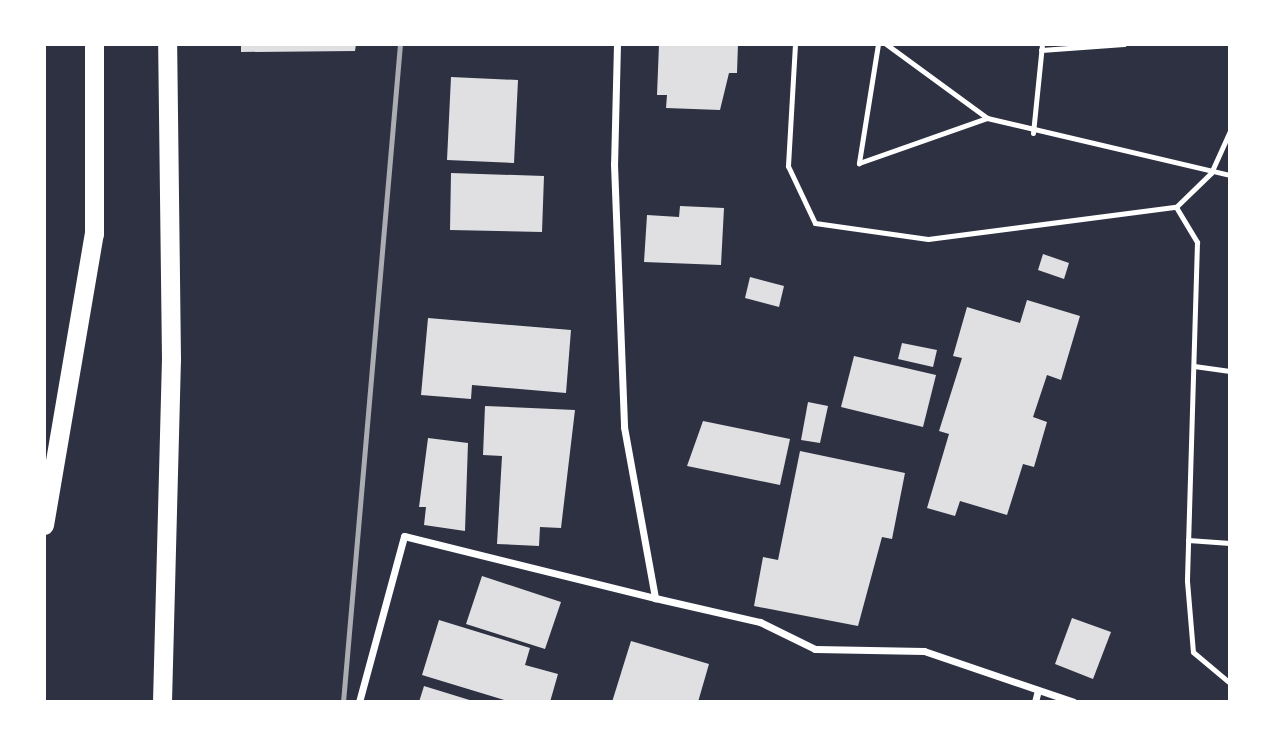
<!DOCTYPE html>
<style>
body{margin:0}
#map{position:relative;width:1274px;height:746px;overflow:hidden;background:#2d3142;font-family:"Sofia Sans Condensed",sans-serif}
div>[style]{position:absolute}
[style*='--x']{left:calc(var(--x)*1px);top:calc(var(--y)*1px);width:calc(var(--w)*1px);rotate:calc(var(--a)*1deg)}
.building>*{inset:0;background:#e0e0e3}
.service>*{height:5px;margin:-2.5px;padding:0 2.5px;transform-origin:2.5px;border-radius:2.5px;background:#fff}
.minor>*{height:7px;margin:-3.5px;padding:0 3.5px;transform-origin:3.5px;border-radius:3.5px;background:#fff}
.trunk>*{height:19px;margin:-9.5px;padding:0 9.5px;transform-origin:9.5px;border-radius:9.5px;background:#fff}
.rail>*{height:5px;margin:-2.5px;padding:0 2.5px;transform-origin:2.5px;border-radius:2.5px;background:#abadb3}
span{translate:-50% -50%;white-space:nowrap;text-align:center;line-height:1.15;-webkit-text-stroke:7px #fff;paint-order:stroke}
.frame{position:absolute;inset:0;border:46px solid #fff;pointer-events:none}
</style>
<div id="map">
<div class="building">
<i style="clip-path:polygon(241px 44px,356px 44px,355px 51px,241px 52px)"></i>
<i style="clip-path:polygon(659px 44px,738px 44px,737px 73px,729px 73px,720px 110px,666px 108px,667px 95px,657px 95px)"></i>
<i style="clip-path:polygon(451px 77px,518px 80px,514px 163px,447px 160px)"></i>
<i style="clip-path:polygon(451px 173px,544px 176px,542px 232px,450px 230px)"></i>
<i style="clip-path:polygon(680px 206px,724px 208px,721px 265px,644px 262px,647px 215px,679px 217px)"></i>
<i style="clip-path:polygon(1043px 254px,1069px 263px,1064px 279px,1038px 270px)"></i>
<i style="clip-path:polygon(750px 277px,784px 286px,779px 307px,745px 298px)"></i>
<i style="clip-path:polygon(1027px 300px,1080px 316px,1061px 380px,1047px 375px,1033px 417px,1047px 422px,1034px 467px,1023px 464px,1007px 515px,960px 501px,955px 516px,927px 508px,949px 434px,939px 431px,962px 358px,953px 356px,967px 307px,1020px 323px)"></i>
<i style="clip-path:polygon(428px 318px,571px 330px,566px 393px,472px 385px,471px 399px,421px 395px)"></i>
<i style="clip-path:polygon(902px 343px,937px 350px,933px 367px,898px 359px)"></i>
<i style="clip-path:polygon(854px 356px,936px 375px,923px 427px,841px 407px)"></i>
<i style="clip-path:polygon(808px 402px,828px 406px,820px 443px,801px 440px)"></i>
<i style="clip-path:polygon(485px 406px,575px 410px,561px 528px,540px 527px,539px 546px,497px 544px,502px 456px,483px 455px)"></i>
<i style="clip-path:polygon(703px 421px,790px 439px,780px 485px,687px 466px)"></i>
<i style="clip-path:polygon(428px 438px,468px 443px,465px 531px,424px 525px,426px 507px,419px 507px)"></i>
<i style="clip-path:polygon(800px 451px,905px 473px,892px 539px,882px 537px,858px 626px,754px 606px,763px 557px,778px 560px)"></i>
<i style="clip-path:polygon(482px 576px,561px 602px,545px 649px,466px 624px)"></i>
<i style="clip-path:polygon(1072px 618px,1111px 632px,1093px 679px,1055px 664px)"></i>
<i style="clip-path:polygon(439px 620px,530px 648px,525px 665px,558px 674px,550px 702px,511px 702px,422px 675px)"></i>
<i style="clip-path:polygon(631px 641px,709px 664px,698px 702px,612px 702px)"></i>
<i style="clip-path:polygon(424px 686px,476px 702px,419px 702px)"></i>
</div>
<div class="service">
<i style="--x:795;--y:44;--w:122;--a:93.3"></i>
<i style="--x:788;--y:166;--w:63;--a:64.7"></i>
<i style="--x:815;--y:223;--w:114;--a:8.1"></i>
<i style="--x:928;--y:239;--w:250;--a:-7.4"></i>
<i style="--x:1176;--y:207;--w:49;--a:-44.2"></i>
<i style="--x:1211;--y:173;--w:46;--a:-65.7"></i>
<i style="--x:878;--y:44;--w:121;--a:99.1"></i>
<i style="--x:859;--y:163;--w:136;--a:-19.4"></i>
<i style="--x:886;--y:44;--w:125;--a:36.2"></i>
<i style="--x:987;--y:118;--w:250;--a:13.2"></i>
<i style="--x:1041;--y:50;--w:83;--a:-4.1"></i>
<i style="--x:1033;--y:133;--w:89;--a:-84.2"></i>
<i style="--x:1176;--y:207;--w:41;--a:59"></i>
<i style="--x:1197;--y:242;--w:339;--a:91.7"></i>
<i style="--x:1187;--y:581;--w:71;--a:85.2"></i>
<i style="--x:1193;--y:652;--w:48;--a:40"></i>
<i style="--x:1194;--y:366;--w:36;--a:8"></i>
<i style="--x:1188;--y:540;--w:42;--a:4.1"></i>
</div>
<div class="minor">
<i style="--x:617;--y:44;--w:120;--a:91.4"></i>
<i style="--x:614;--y:164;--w:263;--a:87.8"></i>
<i style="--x:624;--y:427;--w:174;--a:79.7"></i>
<i style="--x:655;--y:598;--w:108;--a:12.9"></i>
<i style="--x:760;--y:622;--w:61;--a:26.1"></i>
<i style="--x:815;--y:649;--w:109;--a:1.1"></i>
<i style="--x:924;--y:651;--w:158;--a:18.8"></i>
<i style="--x:359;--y:702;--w:172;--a:-74.8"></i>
<i style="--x:404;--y:536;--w:259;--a:13.9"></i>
<i style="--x:1035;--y:702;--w:12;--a:-76"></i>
</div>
<div class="trunk">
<i style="--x:44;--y:525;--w:295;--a:-80.3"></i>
<i style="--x:94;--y:234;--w:190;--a:-90"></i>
<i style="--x:162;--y:702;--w:343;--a:-88.5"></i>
<i style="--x:171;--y:359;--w:315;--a:-90.7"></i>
</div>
<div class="rail">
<i style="--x:343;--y:702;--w:660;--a:-85.05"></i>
</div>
<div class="frame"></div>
</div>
